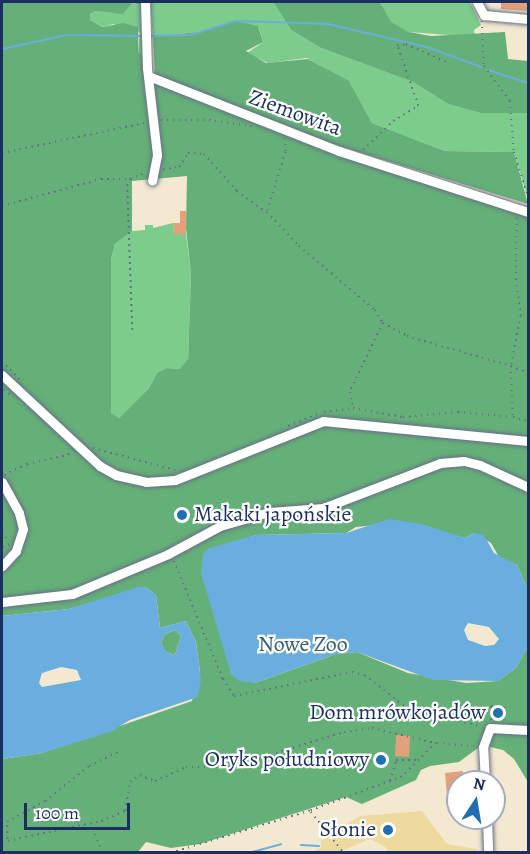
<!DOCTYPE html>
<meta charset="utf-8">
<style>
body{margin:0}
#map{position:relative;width:530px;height:854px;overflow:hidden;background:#f3e9d1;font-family:Alegreya,serif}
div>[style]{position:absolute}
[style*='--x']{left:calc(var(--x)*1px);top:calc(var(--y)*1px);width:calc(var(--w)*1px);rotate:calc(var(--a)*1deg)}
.green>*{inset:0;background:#7ccc8c}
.forest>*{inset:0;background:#65b078}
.sand>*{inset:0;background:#eeda9e}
.water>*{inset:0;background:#6aaddf}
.stream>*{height:2px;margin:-1px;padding:0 1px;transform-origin:1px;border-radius:1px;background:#6aaddf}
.building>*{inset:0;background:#e2a17a}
.path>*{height:1.5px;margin-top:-0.75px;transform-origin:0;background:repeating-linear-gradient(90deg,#677086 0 1.5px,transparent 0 6px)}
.roads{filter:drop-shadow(0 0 2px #677086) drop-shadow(0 0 2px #677086)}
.minor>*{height:9px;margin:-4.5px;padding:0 4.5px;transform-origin:4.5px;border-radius:4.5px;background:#fff}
.dots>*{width:16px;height:16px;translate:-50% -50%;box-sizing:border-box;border:3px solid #fff;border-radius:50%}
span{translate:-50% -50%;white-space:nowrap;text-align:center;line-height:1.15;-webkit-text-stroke:4.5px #fff;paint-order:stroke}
.street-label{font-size:22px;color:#1b2f5e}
.poi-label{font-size:22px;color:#1b2f5e}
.left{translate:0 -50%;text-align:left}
.right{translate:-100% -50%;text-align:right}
.park-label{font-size:22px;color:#385e6c}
.frame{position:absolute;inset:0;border:3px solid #1b2f5e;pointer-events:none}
.north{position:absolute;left:446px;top:770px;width:60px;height:60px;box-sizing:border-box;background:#fff;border:2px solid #a4acbf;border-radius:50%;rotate:12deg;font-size:16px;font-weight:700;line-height:24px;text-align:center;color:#1b2f5e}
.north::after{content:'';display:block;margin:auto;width:21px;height:27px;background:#1f6fb2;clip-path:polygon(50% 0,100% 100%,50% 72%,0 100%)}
.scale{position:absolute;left:24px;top:803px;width:106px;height:27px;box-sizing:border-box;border:3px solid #1b2f5e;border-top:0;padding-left:8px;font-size:18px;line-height:21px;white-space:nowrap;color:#1b2f5e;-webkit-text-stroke:4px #fff;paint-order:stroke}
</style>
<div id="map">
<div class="green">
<i style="clip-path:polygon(150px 2px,273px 2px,291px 30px,321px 48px,413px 82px,448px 104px,480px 113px,528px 113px,528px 200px,514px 152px,445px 151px,372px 123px,350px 83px,307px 58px,268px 63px,247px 53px,263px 42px,259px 28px,235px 21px,205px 31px,153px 37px)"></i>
<i style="clip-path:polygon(380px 2px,470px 2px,481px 25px,474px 30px,475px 37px,409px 32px,390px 22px)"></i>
<i style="clip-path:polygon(132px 3px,143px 5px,144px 57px,138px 52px,140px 32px,113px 24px,104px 27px,90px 20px,90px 14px,96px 11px,118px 13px)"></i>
<i style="clip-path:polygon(173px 223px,174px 234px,186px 234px,191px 274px,188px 359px,179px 369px,166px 368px,157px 373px,149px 388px,119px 418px,111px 413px,111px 260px,115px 244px,132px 231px,145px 230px,145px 225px,153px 225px,153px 228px)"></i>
</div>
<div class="forest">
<i style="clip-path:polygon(evenodd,2px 2px,142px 2px,143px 5px,132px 3px,123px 14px,96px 11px,90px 14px,90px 20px,103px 27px,123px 23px,138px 27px,138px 52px,144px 57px,152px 81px,528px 214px,528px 590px,517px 565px,499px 557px,491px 543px,475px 533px,465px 538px,406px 522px,356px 527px,346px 533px,256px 535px,235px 542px,225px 649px,231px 674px,255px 683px,336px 654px,357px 652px,408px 673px,466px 683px,498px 681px,516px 668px,528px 646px,528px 799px,528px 782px,514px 759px,503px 750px,482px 745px,459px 762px,430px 766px,421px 770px,416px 780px,362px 804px,346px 797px,200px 844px,171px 848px,146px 842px,138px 852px,2px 852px,2px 759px,42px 753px,192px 701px,200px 672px,196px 642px,186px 621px,160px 628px,156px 595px,145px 587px,69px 609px,2px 616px,2px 2px,187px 176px,186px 228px,191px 274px,188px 359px,179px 369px,166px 368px,157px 373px,149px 388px,119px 418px,111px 413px,111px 260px,115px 244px,132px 231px,132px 181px,187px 176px)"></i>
<i style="clip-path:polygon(273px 2px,380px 2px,391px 22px,409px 32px,431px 36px,505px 32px,508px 59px,528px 61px,528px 113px,480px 113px,448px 104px,413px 82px,321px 48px,291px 30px)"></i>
<i style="clip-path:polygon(235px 21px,258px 26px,263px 42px,246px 51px,266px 63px,308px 59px,349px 81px,372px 123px,445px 151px,514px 152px,528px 204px,290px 131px,155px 75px,153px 37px,205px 31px)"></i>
<i style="clip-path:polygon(175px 630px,181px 636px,175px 655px,166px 652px,161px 643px,164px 635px)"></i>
</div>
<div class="sand">
<i style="clip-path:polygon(422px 811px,447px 844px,477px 849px,476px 852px,388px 852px,387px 848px,370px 839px,339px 852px,311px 852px,321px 848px,321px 841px,360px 816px)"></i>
</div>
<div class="water">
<i style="clip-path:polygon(evenodd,389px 519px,422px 524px,465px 538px,475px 533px,484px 535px,494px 553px,517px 565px,528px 590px,528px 646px,516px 668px,498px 681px,433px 680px,357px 652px,336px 654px,255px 683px,239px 681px,231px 674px,201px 573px,203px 554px,209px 548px,256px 535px,346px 533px,389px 519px,468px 623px,489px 627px,499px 639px,494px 645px,485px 646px,468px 640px,464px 630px,468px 623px)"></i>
<i style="clip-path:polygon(evenodd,138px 587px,145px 587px,156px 595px,160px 628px,186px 621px,196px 642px,201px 680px,198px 697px,130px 720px,110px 732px,42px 753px,2px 759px,2px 616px,69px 609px,138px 587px,175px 630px,181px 636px,175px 655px,166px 652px,161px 643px,164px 635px,175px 630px,138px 587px,61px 667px,77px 670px,81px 680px,42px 687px,39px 683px,42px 673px,61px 667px)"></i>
</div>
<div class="stream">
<i style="--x:150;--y:36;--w:41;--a:-1.4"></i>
<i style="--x:191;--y:35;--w:46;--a:-17.7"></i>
<i style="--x:235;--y:21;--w:93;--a:1.8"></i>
<i style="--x:328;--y:24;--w:102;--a:13.1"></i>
<i style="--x:427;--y:47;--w:58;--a:20.3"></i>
<i style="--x:2;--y:49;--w:66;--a:-12.3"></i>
<i style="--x:66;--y:35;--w:78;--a:0.7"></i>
<i style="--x:488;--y:70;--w:42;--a:18"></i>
<i style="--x:301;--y:845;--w:18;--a:3"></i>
<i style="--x:252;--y:852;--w:30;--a:-15"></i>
</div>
<div class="building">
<i style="clip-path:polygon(501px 2px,528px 2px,528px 11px,501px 9px)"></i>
<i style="clip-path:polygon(180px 211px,186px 211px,186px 234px,174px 235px,173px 223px,180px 223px)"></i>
<i style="clip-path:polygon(396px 735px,410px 736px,409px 757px,395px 756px)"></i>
<i style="clip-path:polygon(463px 771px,464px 782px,458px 782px,458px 795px,447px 796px,445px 773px)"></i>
</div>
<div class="path">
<i style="--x:482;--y:21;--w:45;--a:87.5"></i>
<i style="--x:484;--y:66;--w:44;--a:53.4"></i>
<i style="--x:510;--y:101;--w:51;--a:85.5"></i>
<i style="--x:514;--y:152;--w:46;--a:72.3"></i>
<i style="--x:161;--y:120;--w:48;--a:0"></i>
<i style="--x:209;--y:120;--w:43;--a:7.9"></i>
<i style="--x:285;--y:138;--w:14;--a:86"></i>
<i style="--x:286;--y:152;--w:63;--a:107.6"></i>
<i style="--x:267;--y:212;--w:47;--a:46.7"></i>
<i style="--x:299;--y:246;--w:99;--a:40.1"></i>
<i style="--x:375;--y:310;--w:15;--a:58"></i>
<i style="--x:383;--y:323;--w:27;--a:28"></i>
<i style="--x:407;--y:336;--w:108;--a:16.1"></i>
<i style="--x:511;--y:366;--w:51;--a:87.8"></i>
<i style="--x:513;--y:417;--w:16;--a:15"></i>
<i style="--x:363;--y:150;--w:42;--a:-44"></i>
<i style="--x:393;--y:121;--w:29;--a:-31"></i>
<i style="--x:418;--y:106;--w:65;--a:-109"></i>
<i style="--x:397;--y:45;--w:9;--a:-6"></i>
<i style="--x:406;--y:44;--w:45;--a:23.7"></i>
<i style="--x:2;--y:153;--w:145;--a:-11.9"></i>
<i style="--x:163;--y:169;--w:16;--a:-7"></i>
<i style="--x:179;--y:167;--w:17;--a:-57"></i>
<i style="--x:188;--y:153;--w:16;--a:4"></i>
<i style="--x:204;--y:154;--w:50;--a:48.3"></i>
<i style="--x:237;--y:191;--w:36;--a:36"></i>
<i style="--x:2;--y:206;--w:103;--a:-15.3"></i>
<i style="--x:101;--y:179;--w:28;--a:0"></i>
<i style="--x:517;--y:218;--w:61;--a:90.9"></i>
<i style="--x:516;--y:279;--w:37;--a:82"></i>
<i style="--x:521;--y:316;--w:51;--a:101.3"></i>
<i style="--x:511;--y:366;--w:18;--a:22"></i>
<i style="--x:383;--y:323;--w:76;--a:115.6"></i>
<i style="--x:350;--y:392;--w:16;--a:79"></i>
<i style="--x:353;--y:408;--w:51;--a:10.2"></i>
<i style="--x:403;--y:417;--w:55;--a:-5.2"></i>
<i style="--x:458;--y:412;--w:54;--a:5.3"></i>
<i style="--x:132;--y:330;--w:144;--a:-92"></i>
<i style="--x:127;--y:186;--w:8;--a:-67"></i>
<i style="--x:130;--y:179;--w:15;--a:-23"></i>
<i style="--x:2;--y:361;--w:29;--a:46"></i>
<i style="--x:4;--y:389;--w:12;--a:42"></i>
<i style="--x:324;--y:412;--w:29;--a:-8"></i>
<i style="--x:288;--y:426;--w:35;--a:-22"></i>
<i style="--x:93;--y:448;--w:85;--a:15"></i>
<i style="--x:4;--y:475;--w:25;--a:-26"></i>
<i style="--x:27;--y:464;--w:42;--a:-12.4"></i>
<i style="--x:68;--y:455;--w:6;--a:-81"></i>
<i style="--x:2;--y:532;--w:11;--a:56"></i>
<i style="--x:2;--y:547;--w:9;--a:-21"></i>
<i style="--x:174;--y:561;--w:128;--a:67.4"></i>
<i style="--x:223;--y:679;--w:20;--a:57"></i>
<i style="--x:234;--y:696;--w:120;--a:-11.5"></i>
<i style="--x:352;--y:672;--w:13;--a:13"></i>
<i style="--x:365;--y:675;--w:48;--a:38.3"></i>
<i style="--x:403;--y:705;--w:22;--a:24"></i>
<i style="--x:423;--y:714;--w:59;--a:11.7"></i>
<i style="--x:491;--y:720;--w:14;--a:-90"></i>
<i style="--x:491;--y:706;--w:14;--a:4"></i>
<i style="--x:505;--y:707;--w:14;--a:94"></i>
<i style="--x:437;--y:743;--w:37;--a:5"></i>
<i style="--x:390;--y:781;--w:22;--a:-74"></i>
<i style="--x:396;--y:760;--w:21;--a:0"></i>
<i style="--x:311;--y:812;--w:51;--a:51.3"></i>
<i style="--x:91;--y:823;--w:31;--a:69"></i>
<i style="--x:7;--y:839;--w:17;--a:-90"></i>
<i style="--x:7;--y:822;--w:43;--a:-28.9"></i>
<i style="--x:45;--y:801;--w:56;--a:-38.5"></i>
<i style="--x:89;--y:766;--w:34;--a:-26"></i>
<i style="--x:2;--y:842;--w:101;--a:-12"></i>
<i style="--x:101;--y:821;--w:26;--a:-23"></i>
<i style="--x:125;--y:811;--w:29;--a:-80"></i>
<i style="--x:130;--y:782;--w:12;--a:-35"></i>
<i style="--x:140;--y:775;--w:16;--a:22"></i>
<i style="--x:155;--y:781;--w:34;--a:-24"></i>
<i style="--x:186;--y:767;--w:44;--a:0"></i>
<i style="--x:230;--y:767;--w:119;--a:-17.1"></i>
<i style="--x:344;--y:732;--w:28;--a:-8"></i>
<i style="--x:372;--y:728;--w:66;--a:13.2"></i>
<i style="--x:436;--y:743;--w:48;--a:135"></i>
<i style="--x:402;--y:777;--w:98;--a:159.7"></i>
<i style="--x:310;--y:811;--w:141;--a:163.1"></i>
</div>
<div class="roads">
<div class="minor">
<i style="--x:145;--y:2;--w:66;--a:88.3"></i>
<i style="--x:147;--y:68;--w:88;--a:83.4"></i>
<i style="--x:157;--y:155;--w:26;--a:101"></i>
<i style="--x:477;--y:2;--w:15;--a:62"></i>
<i style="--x:484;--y:15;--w:44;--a:5.2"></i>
<i style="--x:151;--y:77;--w:202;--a:21.5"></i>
<i style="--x:339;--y:151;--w:199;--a:17.9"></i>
<i style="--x:2;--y:375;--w:134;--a:42.9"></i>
<i style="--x:100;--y:466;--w:18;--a:29"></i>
<i style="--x:116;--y:475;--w:31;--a:13"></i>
<i style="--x:146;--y:482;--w:29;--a:-4"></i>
<i style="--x:175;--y:480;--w:159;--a:-21.7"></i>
<i style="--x:323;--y:421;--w:206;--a:5.6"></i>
<i style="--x:2;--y:482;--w:35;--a:61"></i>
<i style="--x:19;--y:513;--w:16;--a:76"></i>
<i style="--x:23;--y:529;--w:23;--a:108"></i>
<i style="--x:16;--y:551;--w:21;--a:133"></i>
<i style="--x:2;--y:602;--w:70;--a:-6.5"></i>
<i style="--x:72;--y:594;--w:104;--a:-22.6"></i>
<i style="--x:168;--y:554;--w:59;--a:-28.3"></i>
<i style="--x:220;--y:526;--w:51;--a:-15.9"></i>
<i style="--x:269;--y:512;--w:54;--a:-4.2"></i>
<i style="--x:323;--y:508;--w:125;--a:-21"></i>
<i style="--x:440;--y:463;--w:24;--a:-5"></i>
<i style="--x:464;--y:461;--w:16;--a:14"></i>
<i style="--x:480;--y:465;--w:53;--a:24.6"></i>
<i style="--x:485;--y:782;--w:35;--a:-93"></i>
<i style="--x:483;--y:747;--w:20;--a:-70"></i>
<i style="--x:490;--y:728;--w:38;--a:3"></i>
<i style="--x:487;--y:818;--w:34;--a:88"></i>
</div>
</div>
<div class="dots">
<i style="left:182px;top:515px;background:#1f6fb2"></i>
<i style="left:498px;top:713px;background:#1f6fb2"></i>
<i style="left:381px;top:760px;background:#1f6fb2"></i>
<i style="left:388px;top:830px;background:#1f6fb2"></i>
</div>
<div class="street-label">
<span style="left:295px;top:113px;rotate:20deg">Ziemowita</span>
</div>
<div class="poi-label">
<span class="left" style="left:194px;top:515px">Makaki japońskie</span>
<span class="right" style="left:486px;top:713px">Dom mrówkojadów</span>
<span class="right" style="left:369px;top:760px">Oryks południowy</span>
<span class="right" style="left:376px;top:830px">Słonie</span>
</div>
<div class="park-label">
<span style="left:303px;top:645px">Nowe Zoo</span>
</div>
<div class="frame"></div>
<div class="north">N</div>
<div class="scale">100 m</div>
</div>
